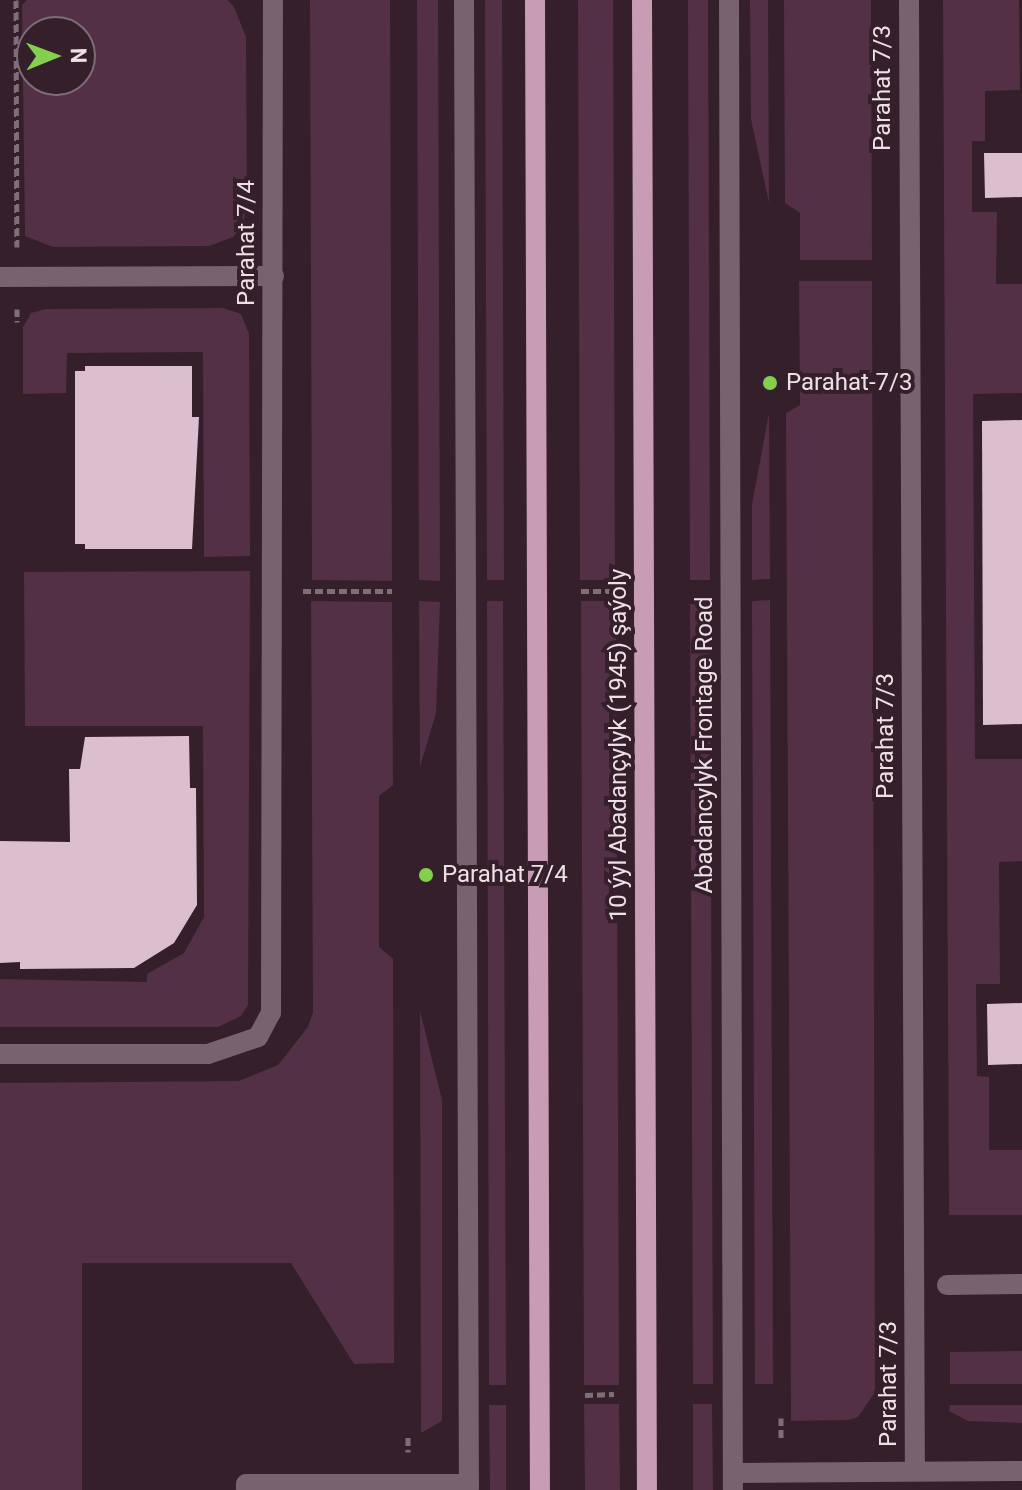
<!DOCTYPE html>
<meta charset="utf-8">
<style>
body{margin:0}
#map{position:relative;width:1022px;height:1490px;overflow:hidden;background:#341f2b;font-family:Roboto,sans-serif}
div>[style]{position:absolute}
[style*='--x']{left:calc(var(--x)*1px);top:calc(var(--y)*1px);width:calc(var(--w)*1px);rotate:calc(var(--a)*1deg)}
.green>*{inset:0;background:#533045}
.building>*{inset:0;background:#dbbfce}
.path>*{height:5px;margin-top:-2.5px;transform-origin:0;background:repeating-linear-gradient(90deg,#7f6d77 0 8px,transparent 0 12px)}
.service>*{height:20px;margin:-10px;padding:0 10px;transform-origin:10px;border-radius:10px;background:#77626d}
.minor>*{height:20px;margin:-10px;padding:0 10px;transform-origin:10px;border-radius:10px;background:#77626d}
.primary>*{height:20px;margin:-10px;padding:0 10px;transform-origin:10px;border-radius:10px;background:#c99cb5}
.dots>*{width:22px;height:22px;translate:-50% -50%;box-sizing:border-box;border:4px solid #341f2b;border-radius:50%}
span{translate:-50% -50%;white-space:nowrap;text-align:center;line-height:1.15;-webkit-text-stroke:8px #341f2b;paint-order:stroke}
.street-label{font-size:24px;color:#eee0e7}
.poi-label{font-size:24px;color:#eee0e7}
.left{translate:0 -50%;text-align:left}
.north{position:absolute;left:16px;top:16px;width:80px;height:80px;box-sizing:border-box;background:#341f2b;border:2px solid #7e6c76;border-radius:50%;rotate:89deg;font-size:22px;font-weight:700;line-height:32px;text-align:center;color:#eee0e7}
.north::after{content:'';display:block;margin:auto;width:28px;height:36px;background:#84d04e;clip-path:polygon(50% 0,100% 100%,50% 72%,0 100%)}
</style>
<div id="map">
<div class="green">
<i style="clip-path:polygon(evenodd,27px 0,228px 0,234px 7px,246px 37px,247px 204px,243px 225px,233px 237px,209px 246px,53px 247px,25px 236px,22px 5px,27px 0,32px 32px,80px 32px,80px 80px,32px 80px,32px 32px)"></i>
<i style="clip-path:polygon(310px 0,390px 0,392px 581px,312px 580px)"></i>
<i style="clip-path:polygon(417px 0,438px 0,440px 581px,419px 580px)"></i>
<i style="clip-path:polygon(485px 0,502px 0,504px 580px,487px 580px)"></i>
<i style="clip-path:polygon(578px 0,613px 0,615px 580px,580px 580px)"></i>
<i style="clip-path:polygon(688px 0,708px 0,710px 580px,690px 580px)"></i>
<i style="clip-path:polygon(750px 0,768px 0,769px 203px,751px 119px)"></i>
<i style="clip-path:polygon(784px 0,871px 0,872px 260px,800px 260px,800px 213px,785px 203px)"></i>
<i style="clip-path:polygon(943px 0,1019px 0,1020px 90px,985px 91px,985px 141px,972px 141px,972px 212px,997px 212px,996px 284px,1022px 284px,1022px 393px,973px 394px,975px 759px,1022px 759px,1022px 861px,999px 862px,1000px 984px,976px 984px,977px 1076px,989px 1077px,989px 1150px,1022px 1150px,1022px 1215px,949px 1215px)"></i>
<i style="clip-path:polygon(799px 281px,872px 281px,875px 1392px,858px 1417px,848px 1420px,791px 1421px,786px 413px,800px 405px)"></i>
<i style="clip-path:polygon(223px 308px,241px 314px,249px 334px,250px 556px,204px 557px,203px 352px,67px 353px,66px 393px,23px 394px,23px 327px,31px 313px,46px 309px)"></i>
<i style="clip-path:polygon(769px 413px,770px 579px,752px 580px,752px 504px)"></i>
<i style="clip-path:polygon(250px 571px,248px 1005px,241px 1016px,218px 1027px,0 1027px,0 979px,147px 982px,147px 974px,184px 953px,204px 917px,203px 726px,25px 726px,24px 572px)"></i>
<i style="clip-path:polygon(770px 600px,773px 1384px,755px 1384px,752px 601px)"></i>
<i style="clip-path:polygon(311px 601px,392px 602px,393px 785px,379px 796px,379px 947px,393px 959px,394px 1363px,354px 1364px,291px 1263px,82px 1263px,82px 1490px,0 1490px,0 1083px,239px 1081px,278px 1065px,308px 1027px,313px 1012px)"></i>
<i style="clip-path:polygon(419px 601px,440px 602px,436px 713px,420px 767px)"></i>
<i style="clip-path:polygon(487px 601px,503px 601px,506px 1385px,489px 1385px)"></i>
<i style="clip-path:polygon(581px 601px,616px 601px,619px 1385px,584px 1385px)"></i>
<i style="clip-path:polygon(690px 601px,710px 601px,713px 1384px,693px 1384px)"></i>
<i style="clip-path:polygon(420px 1011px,442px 1100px,442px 1421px,421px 1433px)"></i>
<i style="clip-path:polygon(1022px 1351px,1022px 1384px,950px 1384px,950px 1352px)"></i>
<i style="clip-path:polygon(584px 1404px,619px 1404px,620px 1490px,585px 1490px)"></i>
<i style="clip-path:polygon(693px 1404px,712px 1404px,713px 1490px,693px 1490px)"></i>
<i style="clip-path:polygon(489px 1405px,506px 1405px,506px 1490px,490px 1490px)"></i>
<i style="clip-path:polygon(950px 1405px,1022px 1405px,1022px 1423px,968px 1421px,949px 1411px)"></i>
</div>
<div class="building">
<i style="clip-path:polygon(984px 153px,1022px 153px,1022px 197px,985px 198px)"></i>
<i style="clip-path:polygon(85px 366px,192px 366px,192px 417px,199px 417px,192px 549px,85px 549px,85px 544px,75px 544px,75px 371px,85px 371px)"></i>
<i style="clip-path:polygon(1022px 420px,1022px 724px,983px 725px,982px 421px)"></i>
<i style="clip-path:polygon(189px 736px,190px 788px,196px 788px,197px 905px,174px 943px,134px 968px,20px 969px,20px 962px,0 963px,0 841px,70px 842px,69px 769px,80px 769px,85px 737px)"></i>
<i style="clip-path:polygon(1022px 1003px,1022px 1064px,988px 1065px,987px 1004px)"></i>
</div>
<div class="path">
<i style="--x:16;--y:0;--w:247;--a:89.8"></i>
<i style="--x:17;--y:309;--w:13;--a:90"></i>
<i style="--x:303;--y:591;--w:89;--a:0"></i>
<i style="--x:581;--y:591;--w:30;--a:0"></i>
<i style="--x:585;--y:1395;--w:29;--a:-2"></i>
<i style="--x:781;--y:1418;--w:23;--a:90"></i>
<i style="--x:408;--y:1437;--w:15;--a:90"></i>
</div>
<div class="service">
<i style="--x:0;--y:277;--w:274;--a:-0.2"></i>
<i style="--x:947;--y:1285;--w:75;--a:-0.8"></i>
<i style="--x:246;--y:1490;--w:6;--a:-90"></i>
<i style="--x:246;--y:1484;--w:223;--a:0"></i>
</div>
<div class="minor">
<i style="--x:464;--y:0;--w:1490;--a:89.81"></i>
<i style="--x:729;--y:0;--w:1490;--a:89.85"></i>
<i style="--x:909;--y:0;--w:1471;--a:89.77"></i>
<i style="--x:0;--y:1054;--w:208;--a:0"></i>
<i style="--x:208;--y:1054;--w:53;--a:-18.8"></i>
<i style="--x:258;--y:1037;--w:27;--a:-62"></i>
<i style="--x:271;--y:1013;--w:1013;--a:-89.89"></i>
<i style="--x:733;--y:1473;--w:289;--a:-0.4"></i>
</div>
<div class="primary">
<i style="--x:535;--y:0;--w:1490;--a:89.81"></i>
<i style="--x:642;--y:0;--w:1490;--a:89.81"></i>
</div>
<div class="dots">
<i style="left:770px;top:383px;background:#84d04e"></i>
<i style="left:426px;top:875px;background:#84d04e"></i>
</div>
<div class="street-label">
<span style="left:883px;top:88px;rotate:-90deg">Parahat 7/3</span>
<span style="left:247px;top:243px;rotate:-90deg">Parahat 7/4</span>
<span style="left:886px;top:736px;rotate:-90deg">Parahat 7/3</span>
<span style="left:619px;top:745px;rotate:-90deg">10 ýyl Abadançylyk (1945) şaýoly</span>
<span style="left:705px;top:745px;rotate:-90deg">Abadancylyk Frontage Road</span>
<span style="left:889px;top:1384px;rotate:-90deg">Parahat 7/3</span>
</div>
<div class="poi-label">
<span class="left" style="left:786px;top:383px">Parahat-7/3</span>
<span class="left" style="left:442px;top:875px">Parahat 7/4</span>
</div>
<div class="north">N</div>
</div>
